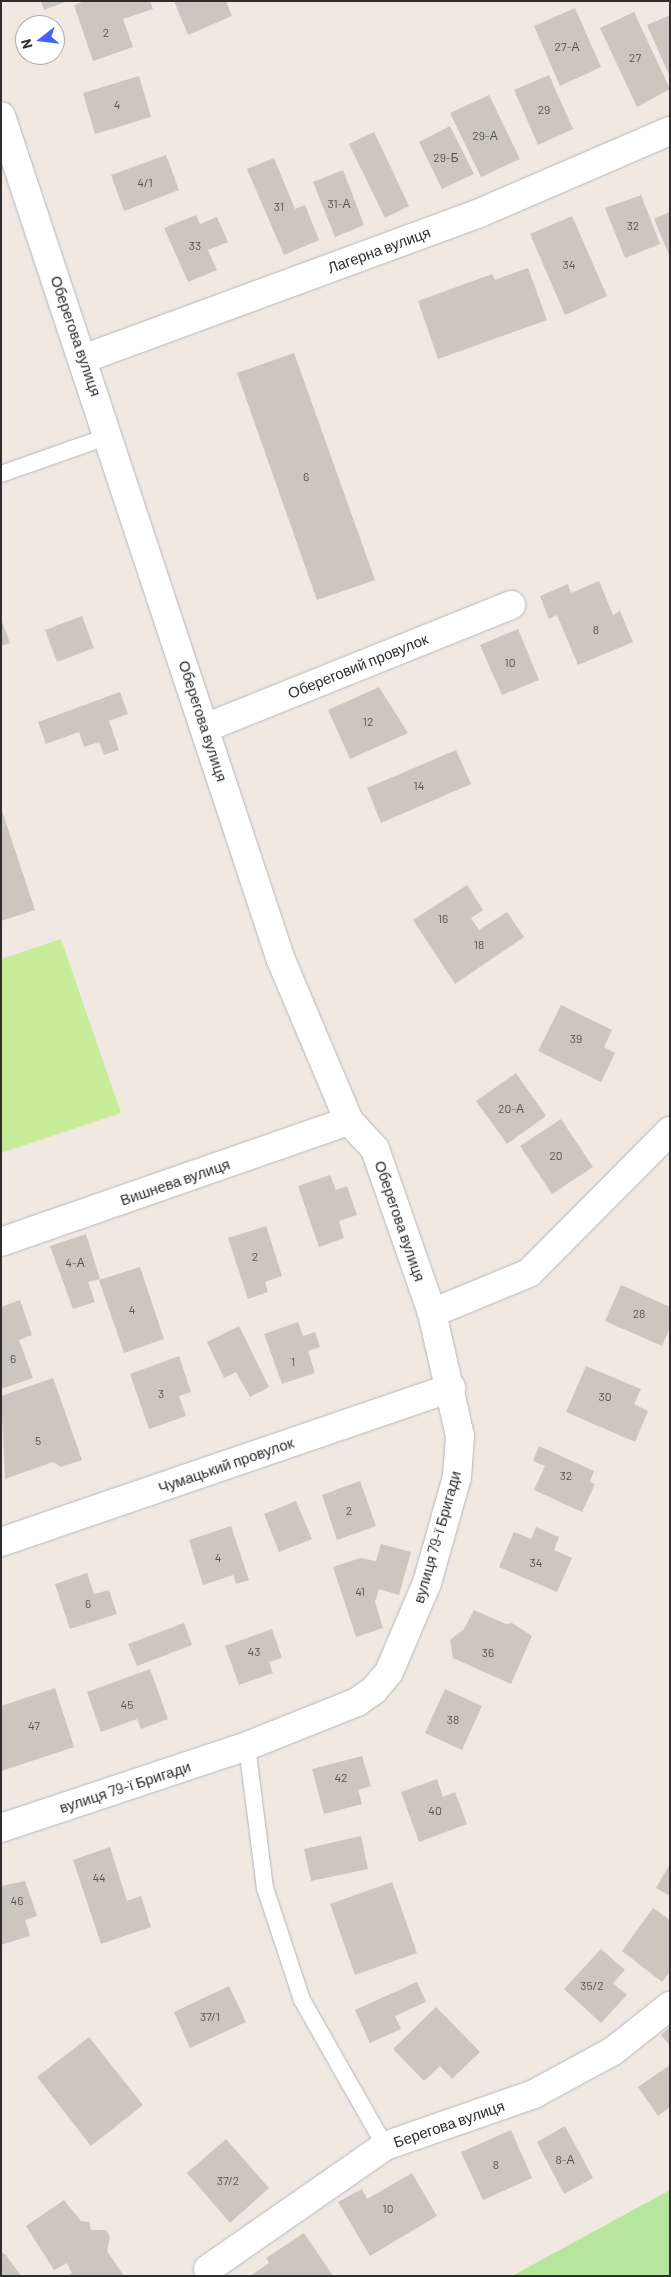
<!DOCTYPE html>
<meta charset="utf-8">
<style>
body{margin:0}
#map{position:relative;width:671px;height:2277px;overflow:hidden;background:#efe9e1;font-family:Barlow,sans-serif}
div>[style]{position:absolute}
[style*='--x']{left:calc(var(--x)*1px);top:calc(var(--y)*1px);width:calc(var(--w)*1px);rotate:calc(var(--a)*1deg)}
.green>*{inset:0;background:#b6e59e}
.pitch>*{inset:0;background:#c9ec9a}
.building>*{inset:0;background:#cbc7bf}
.roads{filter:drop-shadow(0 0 1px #b4b7c1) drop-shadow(0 0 1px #b4b7c1)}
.service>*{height:16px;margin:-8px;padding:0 8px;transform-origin:8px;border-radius:8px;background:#fff}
.minor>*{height:28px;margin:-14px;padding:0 14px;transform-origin:14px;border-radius:14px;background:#fff}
span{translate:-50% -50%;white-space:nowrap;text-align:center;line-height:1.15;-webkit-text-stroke:5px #fff;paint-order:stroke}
.number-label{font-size:12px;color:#555452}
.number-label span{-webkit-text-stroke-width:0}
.street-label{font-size:15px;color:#2e2e2e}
.frame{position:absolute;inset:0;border:2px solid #2e2e2e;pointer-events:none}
.north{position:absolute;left:15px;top:15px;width:50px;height:50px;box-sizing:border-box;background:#fff;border:1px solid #ababab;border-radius:50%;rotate:254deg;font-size:14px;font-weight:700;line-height:20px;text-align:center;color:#2e2e2e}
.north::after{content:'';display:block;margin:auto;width:18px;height:22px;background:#4264fb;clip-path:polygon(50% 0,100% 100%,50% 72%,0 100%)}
</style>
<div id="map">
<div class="green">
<i style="clip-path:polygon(670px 2190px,670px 2276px,512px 2276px)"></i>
</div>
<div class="pitch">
<i style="clip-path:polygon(61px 939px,121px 1113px,1px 1153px,1px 959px)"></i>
</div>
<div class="building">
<i style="clip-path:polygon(41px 1px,68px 1px,44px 10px)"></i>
<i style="clip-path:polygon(85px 1px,150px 1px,153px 9px,123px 19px,133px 47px,93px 61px,74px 5px)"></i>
<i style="clip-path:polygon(174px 1px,226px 1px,232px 16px,188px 35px)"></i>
<i style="clip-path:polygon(575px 8px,601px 67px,560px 86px,534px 26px)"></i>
<i style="clip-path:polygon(634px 12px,670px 89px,637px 107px,600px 28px)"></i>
<i style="clip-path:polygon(670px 15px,670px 77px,647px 25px)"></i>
<i style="clip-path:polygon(549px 75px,573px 129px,538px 145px,514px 90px)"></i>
<i style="clip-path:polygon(139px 76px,151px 117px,95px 134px,83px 93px)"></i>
<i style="clip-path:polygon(489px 95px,520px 159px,481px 177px,450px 113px)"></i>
<i style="clip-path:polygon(450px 126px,474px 174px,442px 189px,419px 142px)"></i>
<i style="clip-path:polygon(374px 132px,409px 206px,385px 218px,349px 144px)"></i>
<i style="clip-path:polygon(166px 155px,179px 190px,124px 211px,111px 175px)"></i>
<i style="clip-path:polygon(274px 158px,295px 209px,305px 205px,319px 240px,284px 255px,247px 169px)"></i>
<i style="clip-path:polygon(343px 170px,364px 225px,335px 237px,313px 182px)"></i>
<i style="clip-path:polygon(641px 195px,660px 244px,625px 258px,605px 208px)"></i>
<i style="clip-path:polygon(670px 212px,670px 257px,654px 219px)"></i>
<i style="clip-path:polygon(196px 215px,200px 224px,217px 217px,228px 242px,208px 250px,217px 270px,188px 282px,164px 228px)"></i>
<i style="clip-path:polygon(572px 216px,607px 296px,565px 315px,530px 234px)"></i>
<i style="clip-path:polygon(528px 268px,547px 320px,438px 359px,418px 301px,492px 274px,495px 280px)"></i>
<i style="clip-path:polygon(294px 353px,375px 580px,317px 600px,237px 373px)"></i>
<i style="clip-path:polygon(599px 581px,613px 615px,620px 611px,633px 642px,578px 665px,557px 615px,549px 619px,540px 596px,568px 584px,571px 593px)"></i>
<i style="clip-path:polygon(82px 616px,94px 648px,57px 662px,45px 630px)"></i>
<i style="clip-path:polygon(1px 619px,10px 643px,1px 646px)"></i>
<i style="clip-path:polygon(518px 629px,539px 680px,502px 695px,480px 645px)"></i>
<i style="clip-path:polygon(379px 687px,408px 733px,350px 759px,328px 710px)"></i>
<i style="clip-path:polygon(120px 692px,128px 714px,109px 721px,119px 750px,104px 755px,99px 742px,84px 747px,79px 732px,46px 744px,38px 722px)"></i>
<i style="clip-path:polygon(456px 750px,471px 784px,381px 823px,367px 788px)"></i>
<i style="clip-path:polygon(2px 811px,35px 910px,1px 921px,1px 812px)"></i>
<i style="clip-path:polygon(467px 885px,483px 910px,471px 918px,479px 930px,507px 912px,524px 937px,455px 984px,413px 920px)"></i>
<i style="clip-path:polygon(561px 1005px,612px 1030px,604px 1047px,615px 1053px,601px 1082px,538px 1051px)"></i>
<i style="clip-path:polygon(516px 1073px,546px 1116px,507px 1144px,476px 1101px)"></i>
<i style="clip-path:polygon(561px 1119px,593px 1167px,552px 1194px,520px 1146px)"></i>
<i style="clip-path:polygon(330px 1175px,336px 1190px,347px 1186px,357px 1215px,339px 1221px,344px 1238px,319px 1247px,298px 1186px)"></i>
<i style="clip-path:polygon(266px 1226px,282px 1276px,265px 1282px,268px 1292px,248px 1299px,228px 1238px)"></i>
<i style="clip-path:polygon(86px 1234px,100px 1279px,88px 1282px,95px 1302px,73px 1309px,50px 1246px)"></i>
<i style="clip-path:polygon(140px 1267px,164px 1339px,124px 1353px,99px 1280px)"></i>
<i style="clip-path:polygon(621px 1285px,670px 1307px,670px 1328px,662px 1346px,605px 1321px)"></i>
<i style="clip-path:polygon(20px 1300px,32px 1335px,19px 1340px,33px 1378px,1px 1389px,1px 1307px)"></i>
<i style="clip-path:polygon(298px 1322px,303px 1336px,315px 1332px,320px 1347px,308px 1351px,315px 1373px,282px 1384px,264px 1334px)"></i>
<i style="clip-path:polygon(239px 1326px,269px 1387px,250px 1397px,236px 1372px,224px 1378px,207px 1342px)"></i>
<i style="clip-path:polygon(179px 1356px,191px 1392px,179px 1396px,186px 1416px,149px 1429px,130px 1374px)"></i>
<i style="clip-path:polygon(586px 1366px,641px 1389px,634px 1404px,648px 1411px,635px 1442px,566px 1412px)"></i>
<i style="clip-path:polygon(53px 1378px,82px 1460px,61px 1467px,53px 1462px,5px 1479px,1px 1396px)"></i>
<i style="clip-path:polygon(539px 1446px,594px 1471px,590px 1482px,595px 1484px,582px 1512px,534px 1490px,545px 1466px,533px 1461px)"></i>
<i style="clip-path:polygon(360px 1481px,376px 1526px,337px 1540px,322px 1495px)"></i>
<i style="clip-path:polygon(296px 1501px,312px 1539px,279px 1552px,264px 1514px)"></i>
<i style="clip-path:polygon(231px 1526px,249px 1580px,236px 1584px,233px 1575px,203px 1585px,189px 1540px)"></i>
<i style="clip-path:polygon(536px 1527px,559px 1537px,554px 1550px,572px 1558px,557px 1592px,499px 1567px,514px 1532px,531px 1539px)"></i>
<i style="clip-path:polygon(381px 1544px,411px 1552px,399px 1595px,379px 1589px,375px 1602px,383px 1628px,356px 1637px,333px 1567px,360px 1558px,376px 1561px)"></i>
<i style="clip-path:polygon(87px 1573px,94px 1594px,109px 1590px,117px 1614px,70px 1629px,55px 1584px)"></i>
<i style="clip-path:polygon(474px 1610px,506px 1624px,512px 1623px,532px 1636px,511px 1684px,453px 1658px,450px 1640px,464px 1629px)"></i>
<i style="clip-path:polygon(184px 1623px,192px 1645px,137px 1666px,128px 1644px)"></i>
<i style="clip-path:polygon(272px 1629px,282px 1658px,269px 1662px,273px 1673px,239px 1685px,225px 1646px)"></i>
<i style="clip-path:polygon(150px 1669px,168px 1719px,141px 1729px,137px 1719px,101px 1732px,87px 1692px)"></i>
<i style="clip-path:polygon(55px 1688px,74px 1747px,1px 1771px,1px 1706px)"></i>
<i style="clip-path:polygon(445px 1689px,482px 1706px,462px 1750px,425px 1733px)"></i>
<i style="clip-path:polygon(362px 1756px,371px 1786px,358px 1790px,362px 1804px,324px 1814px,312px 1769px)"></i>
<i style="clip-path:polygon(437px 1779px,443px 1797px,455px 1792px,467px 1824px,419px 1842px,401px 1792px)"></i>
<i style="clip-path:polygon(361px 1836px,368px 1869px,311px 1881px,304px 1849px)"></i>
<i style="clip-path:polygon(110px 1847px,127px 1901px,141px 1896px,151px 1927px,101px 1944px,73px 1860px)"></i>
<i style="clip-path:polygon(670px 1864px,670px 1896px,656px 1888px)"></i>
<i style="clip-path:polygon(25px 1881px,37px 1916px,25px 1920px,30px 1936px,1px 1945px,1px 1886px)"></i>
<i style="clip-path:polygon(392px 1882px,417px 1953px,355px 1975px,330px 1904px)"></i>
<i style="clip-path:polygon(653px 1908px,670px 1920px,670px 1972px,662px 1982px,622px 1951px)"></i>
<i style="clip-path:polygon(601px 1949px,625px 1970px,613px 1983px,627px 1995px,601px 2023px,564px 1989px)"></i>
<i style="clip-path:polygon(417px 1982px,426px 2002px,395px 2016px,401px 2029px,370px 2043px,355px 2010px)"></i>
<i style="clip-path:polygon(229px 1986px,246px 2022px,190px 2048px,174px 2012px)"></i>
<i style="clip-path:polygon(436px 2007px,480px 2052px,452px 2079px,440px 2066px,424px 2081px,393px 2049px)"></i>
<i style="clip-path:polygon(670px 2027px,670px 2046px,661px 2035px)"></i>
<i style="clip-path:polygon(89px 2037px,143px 2105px,91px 2146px,37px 2077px)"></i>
<i style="clip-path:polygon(670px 2065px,670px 2107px,658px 2116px,638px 2087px)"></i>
<i style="clip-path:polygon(565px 2126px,593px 2178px,564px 2194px,537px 2142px)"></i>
<i style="clip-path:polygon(511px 2130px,532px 2178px,483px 2200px,461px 2152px)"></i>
<i style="clip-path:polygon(226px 2139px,269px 2188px,230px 2223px,187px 2173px)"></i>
<i style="clip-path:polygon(412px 2173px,437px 2216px,370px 2256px,338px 2202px,362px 2189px,367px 2199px)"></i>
<i style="clip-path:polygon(64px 2200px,81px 2221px,89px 2222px,91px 2230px,106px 2230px,110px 2237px,107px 2251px,124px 2276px,68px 2276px,72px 2273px,67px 2263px,54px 2270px,26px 2226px)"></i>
<i style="clip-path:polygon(304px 2233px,333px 2276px,250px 2276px,269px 2263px,266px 2258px)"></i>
<i style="clip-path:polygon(1px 2252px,6px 2255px,21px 2276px,1px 2276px)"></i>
</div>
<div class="roads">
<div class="service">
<i style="--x:1;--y:474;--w:114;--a:-19.4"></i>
<i style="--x:247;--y:1746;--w:143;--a:82.8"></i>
<i style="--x:265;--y:1888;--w:118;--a:71.7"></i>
<i style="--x:302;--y:2000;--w:168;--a:60.4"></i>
</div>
<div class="minor">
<i style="--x:1;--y:116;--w:889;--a:71.65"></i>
<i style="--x:281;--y:960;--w:175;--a:67.1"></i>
<i style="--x:349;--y:1121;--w:38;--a:47"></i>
<i style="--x:375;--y:1149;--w:174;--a:70.8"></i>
<i style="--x:83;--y:359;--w:420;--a:-20.2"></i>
<i style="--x:477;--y:214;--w:210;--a:-23.3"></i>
<i style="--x:205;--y:728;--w:330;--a:-21.9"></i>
<i style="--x:1;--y:1242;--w:368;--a:-19.2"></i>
<i style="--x:1;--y:1542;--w:476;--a:-18.9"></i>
<i style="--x:1;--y:1828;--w:259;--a:-18.4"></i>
<i style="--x:247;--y:1746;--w:118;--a:-21.8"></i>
<i style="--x:357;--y:1702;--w:21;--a:-35"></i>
<i style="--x:374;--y:1690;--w:23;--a:-50"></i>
<i style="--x:389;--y:1672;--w:97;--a:-66.9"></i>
<i style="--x:427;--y:1583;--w:110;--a:-74.2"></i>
<i style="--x:457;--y:1477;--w:41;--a:-85.8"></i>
<i style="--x:460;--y:1436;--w:126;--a:-102.8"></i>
<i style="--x:432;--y:1313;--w:105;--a:-22.4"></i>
<i style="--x:529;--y:1273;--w:200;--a:-45.2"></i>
<i style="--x:208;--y:2269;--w:216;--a:-34.8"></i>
<i style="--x:385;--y:2146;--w:158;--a:-19.2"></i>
<i style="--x:534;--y:2094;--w:90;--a:-28.6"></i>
<i style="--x:613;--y:2051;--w:73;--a:-38.3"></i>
</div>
</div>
<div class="number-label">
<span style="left:106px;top:33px">2</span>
<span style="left:567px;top:47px">27-А</span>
<span style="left:635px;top:58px">27</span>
<span style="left:117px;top:105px">4</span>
<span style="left:544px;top:110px">29</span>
<span style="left:485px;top:136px">29-А</span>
<span style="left:446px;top:158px">29-Б</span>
<span style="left:145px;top:183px">4/1</span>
<span style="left:339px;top:204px">31-А</span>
<span style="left:279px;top:207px">31</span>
<span style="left:633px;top:226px">32</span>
<span style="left:195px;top:246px">33</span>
<span style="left:569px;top:265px">34</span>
<span style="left:306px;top:477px">6</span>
<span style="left:596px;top:630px">8</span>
<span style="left:510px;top:663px">10</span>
<span style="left:368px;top:722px">12</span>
<span style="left:419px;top:786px">14</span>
<span style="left:443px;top:919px">16</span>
<span style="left:479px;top:945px">18</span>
<span style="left:576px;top:1039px">39</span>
<span style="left:511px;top:1109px">20-А</span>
<span style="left:556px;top:1156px">20</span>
<span style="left:255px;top:1257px">2</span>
<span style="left:75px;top:1263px">4-А</span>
<span style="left:132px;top:1310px">4</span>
<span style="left:639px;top:1314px">28</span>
<span style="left:13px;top:1359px">6</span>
<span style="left:293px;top:1362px">1</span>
<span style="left:161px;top:1394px">3</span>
<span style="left:605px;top:1397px">30</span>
<span style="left:38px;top:1441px">5</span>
<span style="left:566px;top:1476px">32</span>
<span style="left:349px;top:1511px">2</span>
<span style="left:218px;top:1558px">4</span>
<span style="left:536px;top:1563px">34</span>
<span style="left:360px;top:1592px">41</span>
<span style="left:88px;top:1604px">6</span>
<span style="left:254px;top:1652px">43</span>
<span style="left:488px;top:1653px">36</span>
<span style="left:127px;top:1705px">45</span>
<span style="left:453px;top:1720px">38</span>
<span style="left:34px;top:1726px">47</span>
<span style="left:341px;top:1778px">42</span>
<span style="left:435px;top:1811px">40</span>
<span style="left:99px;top:1878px">44</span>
<span style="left:17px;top:1901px">46</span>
<span style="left:592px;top:1986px">35/2</span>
<span style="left:210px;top:2017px">37/1</span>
<span style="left:565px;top:2160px">8-А</span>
<span style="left:496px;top:2165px">8</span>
<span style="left:228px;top:2181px">37/2</span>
<span style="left:388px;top:2209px">10</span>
</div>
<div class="street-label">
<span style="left:379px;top:250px;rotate:-20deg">Лагерна вулиця</span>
<span style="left:76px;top:336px;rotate:71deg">Оберегова вулиця</span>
<span style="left:358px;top:666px;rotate:-22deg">Обереговий провулок</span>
<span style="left:203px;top:721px;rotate:72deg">Оберегова вулиця</span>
<span style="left:175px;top:1182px;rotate:-19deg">Вишнева вулиця</span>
<span style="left:400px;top:1221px;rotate:71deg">Оберегова вулиця</span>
<span style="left:226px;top:1465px;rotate:-19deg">Чумацький провулок</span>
<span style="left:437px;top:1537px;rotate:-74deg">вулиця 79-ї Бригади</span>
<span style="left:125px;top:1787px;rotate:-18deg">вулиця 79-ї Бригади</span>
<span style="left:449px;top:2124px;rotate:-19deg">Берегова вулиця</span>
</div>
<div class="frame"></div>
<div class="north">N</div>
</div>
